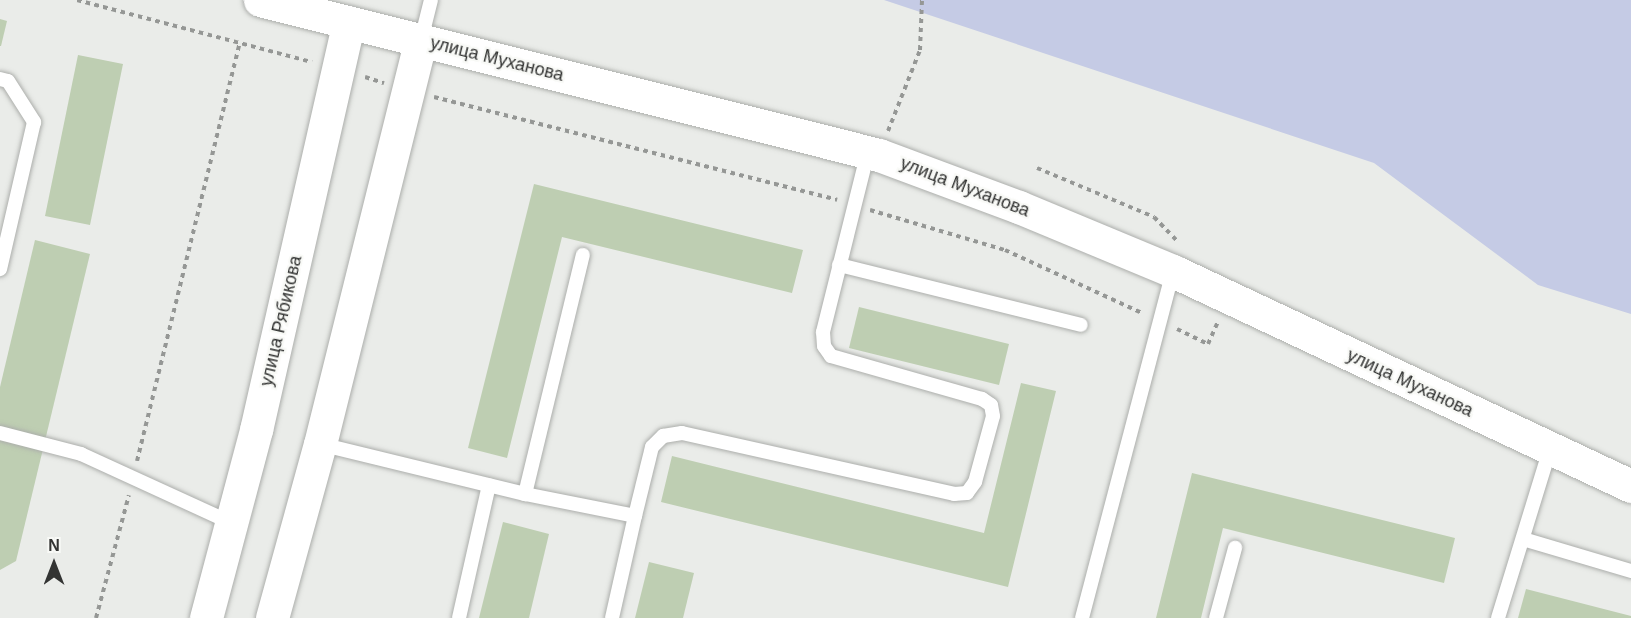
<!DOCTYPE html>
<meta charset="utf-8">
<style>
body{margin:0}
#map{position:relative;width:1631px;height:618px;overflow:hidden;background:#eaece9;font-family:Arial,sans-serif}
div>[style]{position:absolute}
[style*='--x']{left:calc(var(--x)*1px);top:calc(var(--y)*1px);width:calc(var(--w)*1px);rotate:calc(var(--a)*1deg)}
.green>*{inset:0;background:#c5cbe5}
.building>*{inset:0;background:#beceb2}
.path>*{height:4px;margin-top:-2px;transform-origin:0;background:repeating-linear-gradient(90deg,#959795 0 4.5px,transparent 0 9px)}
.roads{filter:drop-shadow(0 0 2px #acaeab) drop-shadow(0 0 2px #acaeab)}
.lane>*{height:14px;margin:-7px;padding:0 7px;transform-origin:7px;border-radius:7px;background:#fff}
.secondary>*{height:33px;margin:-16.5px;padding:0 16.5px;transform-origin:16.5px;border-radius:16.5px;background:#fff}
span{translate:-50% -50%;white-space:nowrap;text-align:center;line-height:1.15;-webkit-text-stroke:4.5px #f8f9f6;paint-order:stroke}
.street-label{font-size:18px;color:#333433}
.north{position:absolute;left:24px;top:534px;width:60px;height:60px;-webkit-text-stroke:4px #f8f9f6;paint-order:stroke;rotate:0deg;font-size:16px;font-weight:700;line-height:24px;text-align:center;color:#333433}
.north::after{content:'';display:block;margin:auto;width:21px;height:27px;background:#333433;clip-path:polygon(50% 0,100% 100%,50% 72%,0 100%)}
</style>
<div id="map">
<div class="green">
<i style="clip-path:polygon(884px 0,1631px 0,1631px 314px,1538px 285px,1374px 163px)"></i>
</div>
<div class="building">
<i style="clip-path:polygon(0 19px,7px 21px,1px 46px,0 46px)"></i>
<i style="clip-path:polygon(78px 55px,123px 64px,90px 225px,45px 216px)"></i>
<i style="clip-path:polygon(534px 184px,803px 250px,792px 293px,562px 237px,507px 458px,468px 448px)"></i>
<i style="clip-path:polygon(35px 240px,90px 254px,16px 561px,0 570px,0 387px)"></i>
<i style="clip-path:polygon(859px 307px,1009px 344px,999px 385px,849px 348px)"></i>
<i style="clip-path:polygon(1021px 383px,1056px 391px,1008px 587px,661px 502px,672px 456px,984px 533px)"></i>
<i style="clip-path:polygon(1192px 473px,1455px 538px,1444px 583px,1223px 528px,1201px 618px,1156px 618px)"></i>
<i style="clip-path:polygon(503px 522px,549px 534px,529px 618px,479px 618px)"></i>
<i style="clip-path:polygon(649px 562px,694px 573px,683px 618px,635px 618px)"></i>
<i style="clip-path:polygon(1526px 589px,1631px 616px,1631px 618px,1518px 618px)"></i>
</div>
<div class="path">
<i style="--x:77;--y:0;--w:243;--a:14.8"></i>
<i style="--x:365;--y:77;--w:20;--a:18"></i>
<i style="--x:434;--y:97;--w:416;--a:14.3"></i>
<i style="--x:888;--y:131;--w:87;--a:-68.4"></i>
<i style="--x:920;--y:50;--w:50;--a:-87.7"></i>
<i style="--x:1037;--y:168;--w:127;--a:22.7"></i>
<i style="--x:1154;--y:217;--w:35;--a:46"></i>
<i style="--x:870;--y:210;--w:141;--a:16.5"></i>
<i style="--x:1005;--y:250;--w:151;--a:24.7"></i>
<i style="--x:1177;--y:329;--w:34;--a:26"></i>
<i style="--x:1208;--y:344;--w:24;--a:-66"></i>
<i style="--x:137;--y:461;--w:431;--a:-76.2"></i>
<i style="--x:96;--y:618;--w:127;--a:-75"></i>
</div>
<div class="roads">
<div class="lane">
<i style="--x:421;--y:40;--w:41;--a:-76"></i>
<i style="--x:0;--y:79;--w:8;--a:14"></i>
<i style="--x:8;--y:81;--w:49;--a:57.6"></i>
<i style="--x:34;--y:122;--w:151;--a:103"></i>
<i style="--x:839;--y:265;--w:249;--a:13.9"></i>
<i style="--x:0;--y:433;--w:84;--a:14.5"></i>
<i style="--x:81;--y:454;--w:166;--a:24.6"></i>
<i style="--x:320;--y:444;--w:211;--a:13.7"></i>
<i style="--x:525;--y:494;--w:246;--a:-76.4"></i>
<i style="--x:525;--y:494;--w:112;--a:11.3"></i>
<i style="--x:635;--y:516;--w:71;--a:-76.2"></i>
<i style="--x:652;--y:447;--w:16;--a:-45"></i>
<i style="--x:663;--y:436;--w:19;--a:-9"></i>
<i style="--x:682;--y:433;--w:279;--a:12.6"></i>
<i style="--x:954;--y:494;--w:13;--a:-4"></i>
<i style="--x:967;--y:493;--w:14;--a:-54"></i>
<i style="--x:975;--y:482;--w:68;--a:-74.7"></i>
<i style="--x:993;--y:416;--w:11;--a:-100"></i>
<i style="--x:991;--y:405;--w:11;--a:-146"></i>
<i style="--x:982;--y:399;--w:157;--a:-164.1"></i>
<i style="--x:831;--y:356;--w:12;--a:-125"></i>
<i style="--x:824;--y:346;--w:14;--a:-94"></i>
<i style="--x:823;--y:332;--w:186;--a:-76"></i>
<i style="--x:1523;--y:539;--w:113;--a:16.5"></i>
<i style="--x:459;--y:618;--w:136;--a:-77.3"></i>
<i style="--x:612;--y:618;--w:105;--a:-77.3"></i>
<i style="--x:1082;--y:618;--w:359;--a:-75.3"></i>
<i style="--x:1216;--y:618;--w:73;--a:-74.8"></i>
<i style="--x:1498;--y:618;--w:177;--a:-72.9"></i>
</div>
<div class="secondary">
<i style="--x:260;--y:0;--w:638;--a:14.06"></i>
<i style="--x:879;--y:155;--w:149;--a:20.4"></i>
<i style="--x:1019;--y:207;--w:167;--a:22.6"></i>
<i style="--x:1173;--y:271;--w:506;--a:25.15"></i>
<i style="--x:206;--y:618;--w:195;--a:-75.1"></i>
<i style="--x:256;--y:430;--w:418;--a:-77.2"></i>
<i style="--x:272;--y:618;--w:180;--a:-74.6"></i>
<i style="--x:320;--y:444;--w:416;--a:-76"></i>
</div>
</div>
<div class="street-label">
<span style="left:497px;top:59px;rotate:14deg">улица Муханова</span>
<span style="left:965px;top:187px;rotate:21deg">улица Муханова</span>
<span style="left:281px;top:321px;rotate:-77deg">улица Рябикова</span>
<span style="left:1410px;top:383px;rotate:25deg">улица Муханова</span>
</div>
<div class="north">N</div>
</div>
